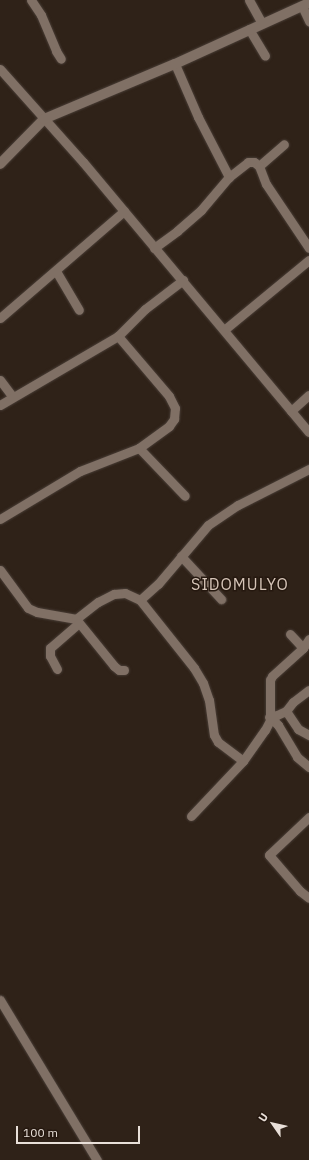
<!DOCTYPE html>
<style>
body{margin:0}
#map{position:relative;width:309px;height:1160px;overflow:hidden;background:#2f2218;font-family:"IBM Plex Sans",sans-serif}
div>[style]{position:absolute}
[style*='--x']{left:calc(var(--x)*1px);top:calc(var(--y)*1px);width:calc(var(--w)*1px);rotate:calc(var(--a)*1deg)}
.roads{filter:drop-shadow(0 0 1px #493e37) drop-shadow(0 0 1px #493e37)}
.minor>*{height:9px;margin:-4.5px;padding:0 4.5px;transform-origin:4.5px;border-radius:4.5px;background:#807065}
.secondary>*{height:10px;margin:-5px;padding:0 5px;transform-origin:5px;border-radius:5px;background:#807065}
span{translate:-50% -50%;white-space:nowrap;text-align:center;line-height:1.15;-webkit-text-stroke:3px #25180f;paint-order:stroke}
.quarter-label{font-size:16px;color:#d5c4b7;letter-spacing:1px}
.north{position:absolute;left:253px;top:1104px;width:40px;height:40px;-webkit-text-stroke:3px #25180f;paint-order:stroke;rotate:304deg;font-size:11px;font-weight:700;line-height:16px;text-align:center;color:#e9e0d9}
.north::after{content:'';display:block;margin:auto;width:14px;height:18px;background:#e9e0d9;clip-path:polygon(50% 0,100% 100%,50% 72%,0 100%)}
.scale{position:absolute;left:16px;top:1126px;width:124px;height:18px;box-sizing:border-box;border:2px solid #e9e0d9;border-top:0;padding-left:5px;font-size:12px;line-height:14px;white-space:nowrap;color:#e9e0d9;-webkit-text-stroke:3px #25180f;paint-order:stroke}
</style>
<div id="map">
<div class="roads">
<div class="minor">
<i style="--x:31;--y:0;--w:18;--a:56"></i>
<i style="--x:41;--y:15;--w:39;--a:67"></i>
<i style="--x:56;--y:51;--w:9;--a:58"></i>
<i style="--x:249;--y:0;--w:26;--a:61"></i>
<i style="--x:302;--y:6;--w:17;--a:65"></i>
<i style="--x:249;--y:29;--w:31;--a:59"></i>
<i style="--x:175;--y:64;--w:58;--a:66.5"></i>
<i style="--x:198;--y:117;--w:68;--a:62.7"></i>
<i style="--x:0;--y:69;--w:125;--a:48.3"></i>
<i style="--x:83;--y:162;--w:352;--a:50.1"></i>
<i style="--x:259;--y:166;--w:33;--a:-41"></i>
<i style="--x:154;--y:248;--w:29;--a:-36"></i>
<i style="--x:177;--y:231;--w:32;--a:-41"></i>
<i style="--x:201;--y:210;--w:43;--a:-49.7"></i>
<i style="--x:229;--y:177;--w:24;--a:-38"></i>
<i style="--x:248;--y:162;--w:6;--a:0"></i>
<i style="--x:254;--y:162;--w:6;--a:39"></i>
<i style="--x:259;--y:166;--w:19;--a:69"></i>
<i style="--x:266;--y:184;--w:77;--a:56.1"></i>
<i style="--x:56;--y:271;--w:45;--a:59.5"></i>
<i style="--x:0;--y:318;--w:164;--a:-40.8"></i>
<i style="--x:224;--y:330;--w:110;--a:-39.5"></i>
<i style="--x:0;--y:380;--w:21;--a:53"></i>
<i style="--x:0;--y:405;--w:137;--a:-30.3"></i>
<i style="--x:118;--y:336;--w:38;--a:-45"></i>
<i style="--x:145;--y:309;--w:48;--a:-37.3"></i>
<i style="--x:291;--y:411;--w:24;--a:-42"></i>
<i style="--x:139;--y:448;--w:66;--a:46.2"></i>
<i style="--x:0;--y:519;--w:93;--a:-31"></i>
<i style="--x:80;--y:471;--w:63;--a:-21.3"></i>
<i style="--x:139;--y:448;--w:37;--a:-36"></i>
<i style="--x:169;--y:426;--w:9;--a:-54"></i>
<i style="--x:174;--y:419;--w:11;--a:-85"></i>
<i style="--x:175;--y:408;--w:13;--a:-117"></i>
<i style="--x:169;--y:396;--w:79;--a:-130.4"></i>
<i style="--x:181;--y:556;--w:59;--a:47.1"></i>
<i style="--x:0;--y:570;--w:47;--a:53.6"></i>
<i style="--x:28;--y:608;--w:10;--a:24"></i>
<i style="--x:37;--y:612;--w:40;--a:10"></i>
<i style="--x:76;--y:619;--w:28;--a:-38"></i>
<i style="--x:98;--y:602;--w:18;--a:-27"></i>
<i style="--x:114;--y:594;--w:11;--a:-5"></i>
<i style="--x:125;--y:593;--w:17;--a:25"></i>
<i style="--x:140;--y:600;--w:24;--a:-42"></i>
<i style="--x:158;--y:584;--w:77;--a:-49.7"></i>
<i style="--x:208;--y:525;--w:36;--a:-34"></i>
<i style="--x:238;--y:505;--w:80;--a:-26.9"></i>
<i style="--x:140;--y:600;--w:87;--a:51.5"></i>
<i style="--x:194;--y:668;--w:17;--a:59"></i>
<i style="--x:203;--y:683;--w:18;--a:71"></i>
<i style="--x:209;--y:700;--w:35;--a:82"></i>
<i style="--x:214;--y:735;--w:8;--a:60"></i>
<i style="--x:218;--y:742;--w:31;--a:37"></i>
<i style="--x:76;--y:619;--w:60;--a:51"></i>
<i style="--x:114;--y:666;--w:6;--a:39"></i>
<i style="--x:119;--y:670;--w:5;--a:0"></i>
<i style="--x:290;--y:634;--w:19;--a:47"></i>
<i style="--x:57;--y:669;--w:15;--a:-118"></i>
<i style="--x:50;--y:656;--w:8;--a:-90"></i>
<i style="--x:50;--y:648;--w:38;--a:-41"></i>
<i style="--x:286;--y:711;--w:22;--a:56"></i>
<i style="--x:298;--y:729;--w:13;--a:29"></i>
<i style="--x:269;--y:717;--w:8;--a:-14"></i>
<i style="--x:277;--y:715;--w:10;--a:-24"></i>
<i style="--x:286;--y:711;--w:11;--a:-52"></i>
<i style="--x:293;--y:702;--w:20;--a:-37"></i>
<i style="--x:270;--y:720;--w:4;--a:14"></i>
<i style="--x:274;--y:721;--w:6;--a:45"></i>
<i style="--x:278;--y:725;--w:37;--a:59"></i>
<i style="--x:297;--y:757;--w:16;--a:40"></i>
<i style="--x:191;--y:816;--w:76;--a:-46.6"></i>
<i style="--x:243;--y:761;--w:38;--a:-55"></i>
<i style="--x:265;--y:730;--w:11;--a:-63"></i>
<i style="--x:270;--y:720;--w:40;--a:-90"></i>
<i style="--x:270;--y:680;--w:4;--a:-63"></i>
<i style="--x:272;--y:676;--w:42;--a:-42.1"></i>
<i style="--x:303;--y:648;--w:11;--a:-56"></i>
<i style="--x:309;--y:817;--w:55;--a:136.5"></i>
<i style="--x:269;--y:855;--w:48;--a:49.3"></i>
<i style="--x:300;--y:891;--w:11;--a:38"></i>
<i style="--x:0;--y:1000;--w:187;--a:58.8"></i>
</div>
<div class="secondary">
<i style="--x:0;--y:164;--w:63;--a:-45.6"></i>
<i style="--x:44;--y:119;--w:142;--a:-22.8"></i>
<i style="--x:175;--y:64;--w:147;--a:-24.5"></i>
</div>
</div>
<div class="quarter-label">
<span style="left:240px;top:584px">SIDOMULYO</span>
</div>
<div class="north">U</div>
<div class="scale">100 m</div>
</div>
